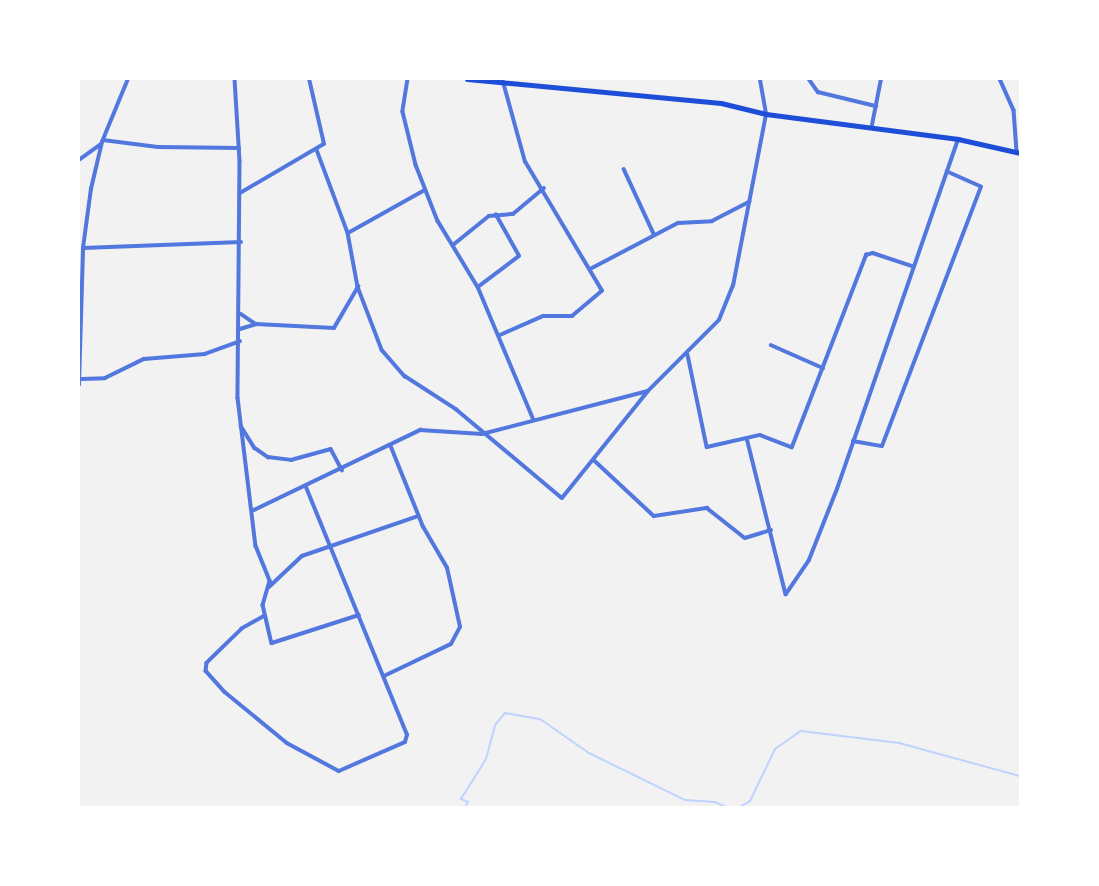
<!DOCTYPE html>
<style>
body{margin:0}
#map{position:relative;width:1099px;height:886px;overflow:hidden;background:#f2f2f2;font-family:"Work Sans",sans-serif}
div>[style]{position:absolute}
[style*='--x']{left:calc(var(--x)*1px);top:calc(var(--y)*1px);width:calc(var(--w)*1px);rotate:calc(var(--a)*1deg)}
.stream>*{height:2px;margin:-1px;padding:0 1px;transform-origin:1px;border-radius:1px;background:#bfd3fe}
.minor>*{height:3.5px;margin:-1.75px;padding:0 1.75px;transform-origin:1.75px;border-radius:1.75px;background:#5277de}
.primary>*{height:5px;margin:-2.5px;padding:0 2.5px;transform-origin:2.5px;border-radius:2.5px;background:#1d4ed8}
span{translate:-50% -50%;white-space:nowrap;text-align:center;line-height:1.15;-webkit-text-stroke:7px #fff;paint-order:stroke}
.frame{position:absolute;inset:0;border:80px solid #fff;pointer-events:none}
</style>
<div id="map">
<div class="stream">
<i style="--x:465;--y:807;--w:6;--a:-59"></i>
<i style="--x:468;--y:802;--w:8;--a:-157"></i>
<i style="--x:461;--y:799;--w:47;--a:-58"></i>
<i style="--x:486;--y:759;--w:35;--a:-75"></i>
<i style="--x:495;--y:725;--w:16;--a:-50"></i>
<i style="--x:505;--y:713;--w:36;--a:10"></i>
<i style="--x:540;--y:719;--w:60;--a:34.8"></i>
<i style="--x:589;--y:753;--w:107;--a:26.1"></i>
<i style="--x:685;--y:800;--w:30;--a:4"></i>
<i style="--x:715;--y:802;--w:12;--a:24"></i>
<i style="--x:740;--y:807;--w:12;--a:-31"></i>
<i style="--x:750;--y:801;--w:58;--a:-64.3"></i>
<i style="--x:775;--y:749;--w:32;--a:-35"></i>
<i style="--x:801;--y:731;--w:99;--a:7"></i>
<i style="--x:899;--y:743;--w:125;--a:15.3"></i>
</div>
<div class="minor">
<i style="--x:235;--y:79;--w:82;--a:86.5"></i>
<i style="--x:240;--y:161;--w:237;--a:90.5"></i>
<i style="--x:238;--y:398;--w:149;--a:83.1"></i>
<i style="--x:256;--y:546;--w:38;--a:68"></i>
<i style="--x:270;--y:581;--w:25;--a:106"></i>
<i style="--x:263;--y:605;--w:39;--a:77"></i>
<i style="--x:272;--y:643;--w:91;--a:-17.8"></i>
<i style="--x:408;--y:79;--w:33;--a:99"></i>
<i style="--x:403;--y:112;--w:55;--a:76.2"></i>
<i style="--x:416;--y:165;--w:60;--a:68.6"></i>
<i style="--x:438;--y:221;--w:77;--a:58.8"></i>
<i style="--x:478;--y:287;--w:142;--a:67.2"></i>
<i style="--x:809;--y:79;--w:16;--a:55"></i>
<i style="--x:818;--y:92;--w:60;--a:13.6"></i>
<i style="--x:1000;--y:79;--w:34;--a:66"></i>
<i style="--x:1014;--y:110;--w:42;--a:85.9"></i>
<i style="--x:872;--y:125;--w:47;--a:-78.9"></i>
<i style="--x:103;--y:140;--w:55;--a:7.3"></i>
<i style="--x:158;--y:147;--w:81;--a:0.7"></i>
<i style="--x:317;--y:150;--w:89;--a:69.5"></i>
<i style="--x:348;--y:233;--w:55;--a:79.5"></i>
<i style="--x:358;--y:287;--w:67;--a:69.1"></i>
<i style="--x:382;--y:350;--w:35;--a:49"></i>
<i style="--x:405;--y:376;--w:61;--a:32.9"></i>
<i style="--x:456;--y:409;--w:138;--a:40"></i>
<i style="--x:562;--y:498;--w:137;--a:-51.2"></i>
<i style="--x:648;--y:391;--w:100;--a:-45"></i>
<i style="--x:719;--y:320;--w:37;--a:-68"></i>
<i style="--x:733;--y:286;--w:175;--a:-79.1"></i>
<i style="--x:766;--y:114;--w:36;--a:-100"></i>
<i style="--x:79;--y:160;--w:27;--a:-36"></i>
<i style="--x:624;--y:169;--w:72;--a:65.2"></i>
<i style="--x:240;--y:193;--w:97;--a:-30.3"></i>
<i style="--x:324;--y:144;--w:67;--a:-103"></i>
<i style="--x:348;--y:233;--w:88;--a:-29.2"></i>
<i style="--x:453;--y:245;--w:46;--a:-38.9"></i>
<i style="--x:489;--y:216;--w:24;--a:-5"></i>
<i style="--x:513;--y:214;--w:40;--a:-40"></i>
<i style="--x:83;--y:248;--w:158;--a:-2.2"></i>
<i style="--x:592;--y:268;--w:97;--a:-27.6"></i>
<i style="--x:678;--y:223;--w:34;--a:-3"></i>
<i style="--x:712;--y:221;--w:42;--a:-27.2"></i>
<i style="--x:478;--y:287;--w:51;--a:-37.1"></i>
<i style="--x:519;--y:256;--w:47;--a:-119.3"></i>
<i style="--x:241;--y:314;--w:18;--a:34"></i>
<i style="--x:240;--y:329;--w:17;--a:-17"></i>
<i style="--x:256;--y:324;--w:78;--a:2.9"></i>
<i style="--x:334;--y:328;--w:48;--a:-59.7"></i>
<i style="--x:500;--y:335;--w:47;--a:-23.8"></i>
<i style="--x:543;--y:316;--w:29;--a:0"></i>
<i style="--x:572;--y:316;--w:39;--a:-40"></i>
<i style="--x:602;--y:291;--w:150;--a:-120.8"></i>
<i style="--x:525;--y:162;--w:83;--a:-105.4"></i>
<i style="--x:771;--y:345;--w:57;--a:23.9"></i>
<i style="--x:688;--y:355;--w:94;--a:78.3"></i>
<i style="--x:707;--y:447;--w:54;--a:-12.8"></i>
<i style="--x:760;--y:435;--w:34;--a:21"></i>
<i style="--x:792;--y:447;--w:206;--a:-68.9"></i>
<i style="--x:866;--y:255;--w:7;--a:-16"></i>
<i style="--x:873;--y:253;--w:41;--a:18.4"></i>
<i style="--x:82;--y:379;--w:23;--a:-2"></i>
<i style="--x:105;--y:378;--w:43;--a:-26"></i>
<i style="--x:144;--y:359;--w:61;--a:-4.7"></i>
<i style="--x:205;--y:354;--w:37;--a:-20"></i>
<i style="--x:79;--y:385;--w:137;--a:-88.3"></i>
<i style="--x:83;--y:248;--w:60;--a:-82.3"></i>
<i style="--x:91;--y:189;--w:48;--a:-76.8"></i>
<i style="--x:102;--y:142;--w:68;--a:-67.6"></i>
<i style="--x:241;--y:426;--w:26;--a:58"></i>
<i style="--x:255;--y:448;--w:16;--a:35"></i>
<i style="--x:268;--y:457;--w:23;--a:7"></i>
<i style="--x:291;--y:460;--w:41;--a:-15.4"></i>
<i style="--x:331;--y:449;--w:24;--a:62"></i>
<i style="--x:747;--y:438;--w:161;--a:76"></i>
<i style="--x:853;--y:441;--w:29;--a:10"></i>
<i style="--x:882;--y:446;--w:277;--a:-69.1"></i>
<i style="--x:981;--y:187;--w:37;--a:-156"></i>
<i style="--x:594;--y:460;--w:82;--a:43"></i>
<i style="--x:654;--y:516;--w:54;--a:-8.6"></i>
<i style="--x:707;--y:508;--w:48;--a:38.3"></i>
<i style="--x:745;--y:538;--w:27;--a:-17"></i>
<i style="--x:252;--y:511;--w:187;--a:-25.7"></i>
<i style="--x:420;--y:430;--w:62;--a:3.7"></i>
<i style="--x:482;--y:434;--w:171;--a:-14.5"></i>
<i style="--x:269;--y:587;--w:45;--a:-43.2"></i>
<i style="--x:302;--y:556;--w:123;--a:-19"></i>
<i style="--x:786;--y:594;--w:41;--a:-55.9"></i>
<i style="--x:809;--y:560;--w:76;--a:-68.5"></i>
<i style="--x:837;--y:489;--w:370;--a:-70.9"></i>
<i style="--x:265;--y:616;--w:26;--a:151"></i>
<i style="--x:242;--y:629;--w:49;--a:135.8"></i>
<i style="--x:207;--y:663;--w:8;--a:97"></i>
<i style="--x:206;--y:671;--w:28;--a:48"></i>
<i style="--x:225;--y:692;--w:80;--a:39.4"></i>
<i style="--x:287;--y:743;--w:59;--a:28.3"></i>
<i style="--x:339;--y:771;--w:72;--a:-23.7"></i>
<i style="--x:405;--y:742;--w:7;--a:-74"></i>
<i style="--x:407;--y:735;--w:268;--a:-112.2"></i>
<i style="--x:384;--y:676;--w:74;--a:-25.5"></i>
<i style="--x:451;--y:644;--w:19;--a:-62"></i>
<i style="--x:460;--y:627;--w:60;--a:-102.4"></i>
<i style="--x:447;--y:568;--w:48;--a:-120.3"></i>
<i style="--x:423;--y:527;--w:88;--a:-111.9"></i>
</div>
<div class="primary">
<i style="--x:467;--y:79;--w:255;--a:5.4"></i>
<i style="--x:721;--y:103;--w:46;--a:13.7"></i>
<i style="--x:766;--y:114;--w:194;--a:7.4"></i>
<i style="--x:958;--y:139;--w:64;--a:12.7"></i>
</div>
<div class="frame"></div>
</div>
